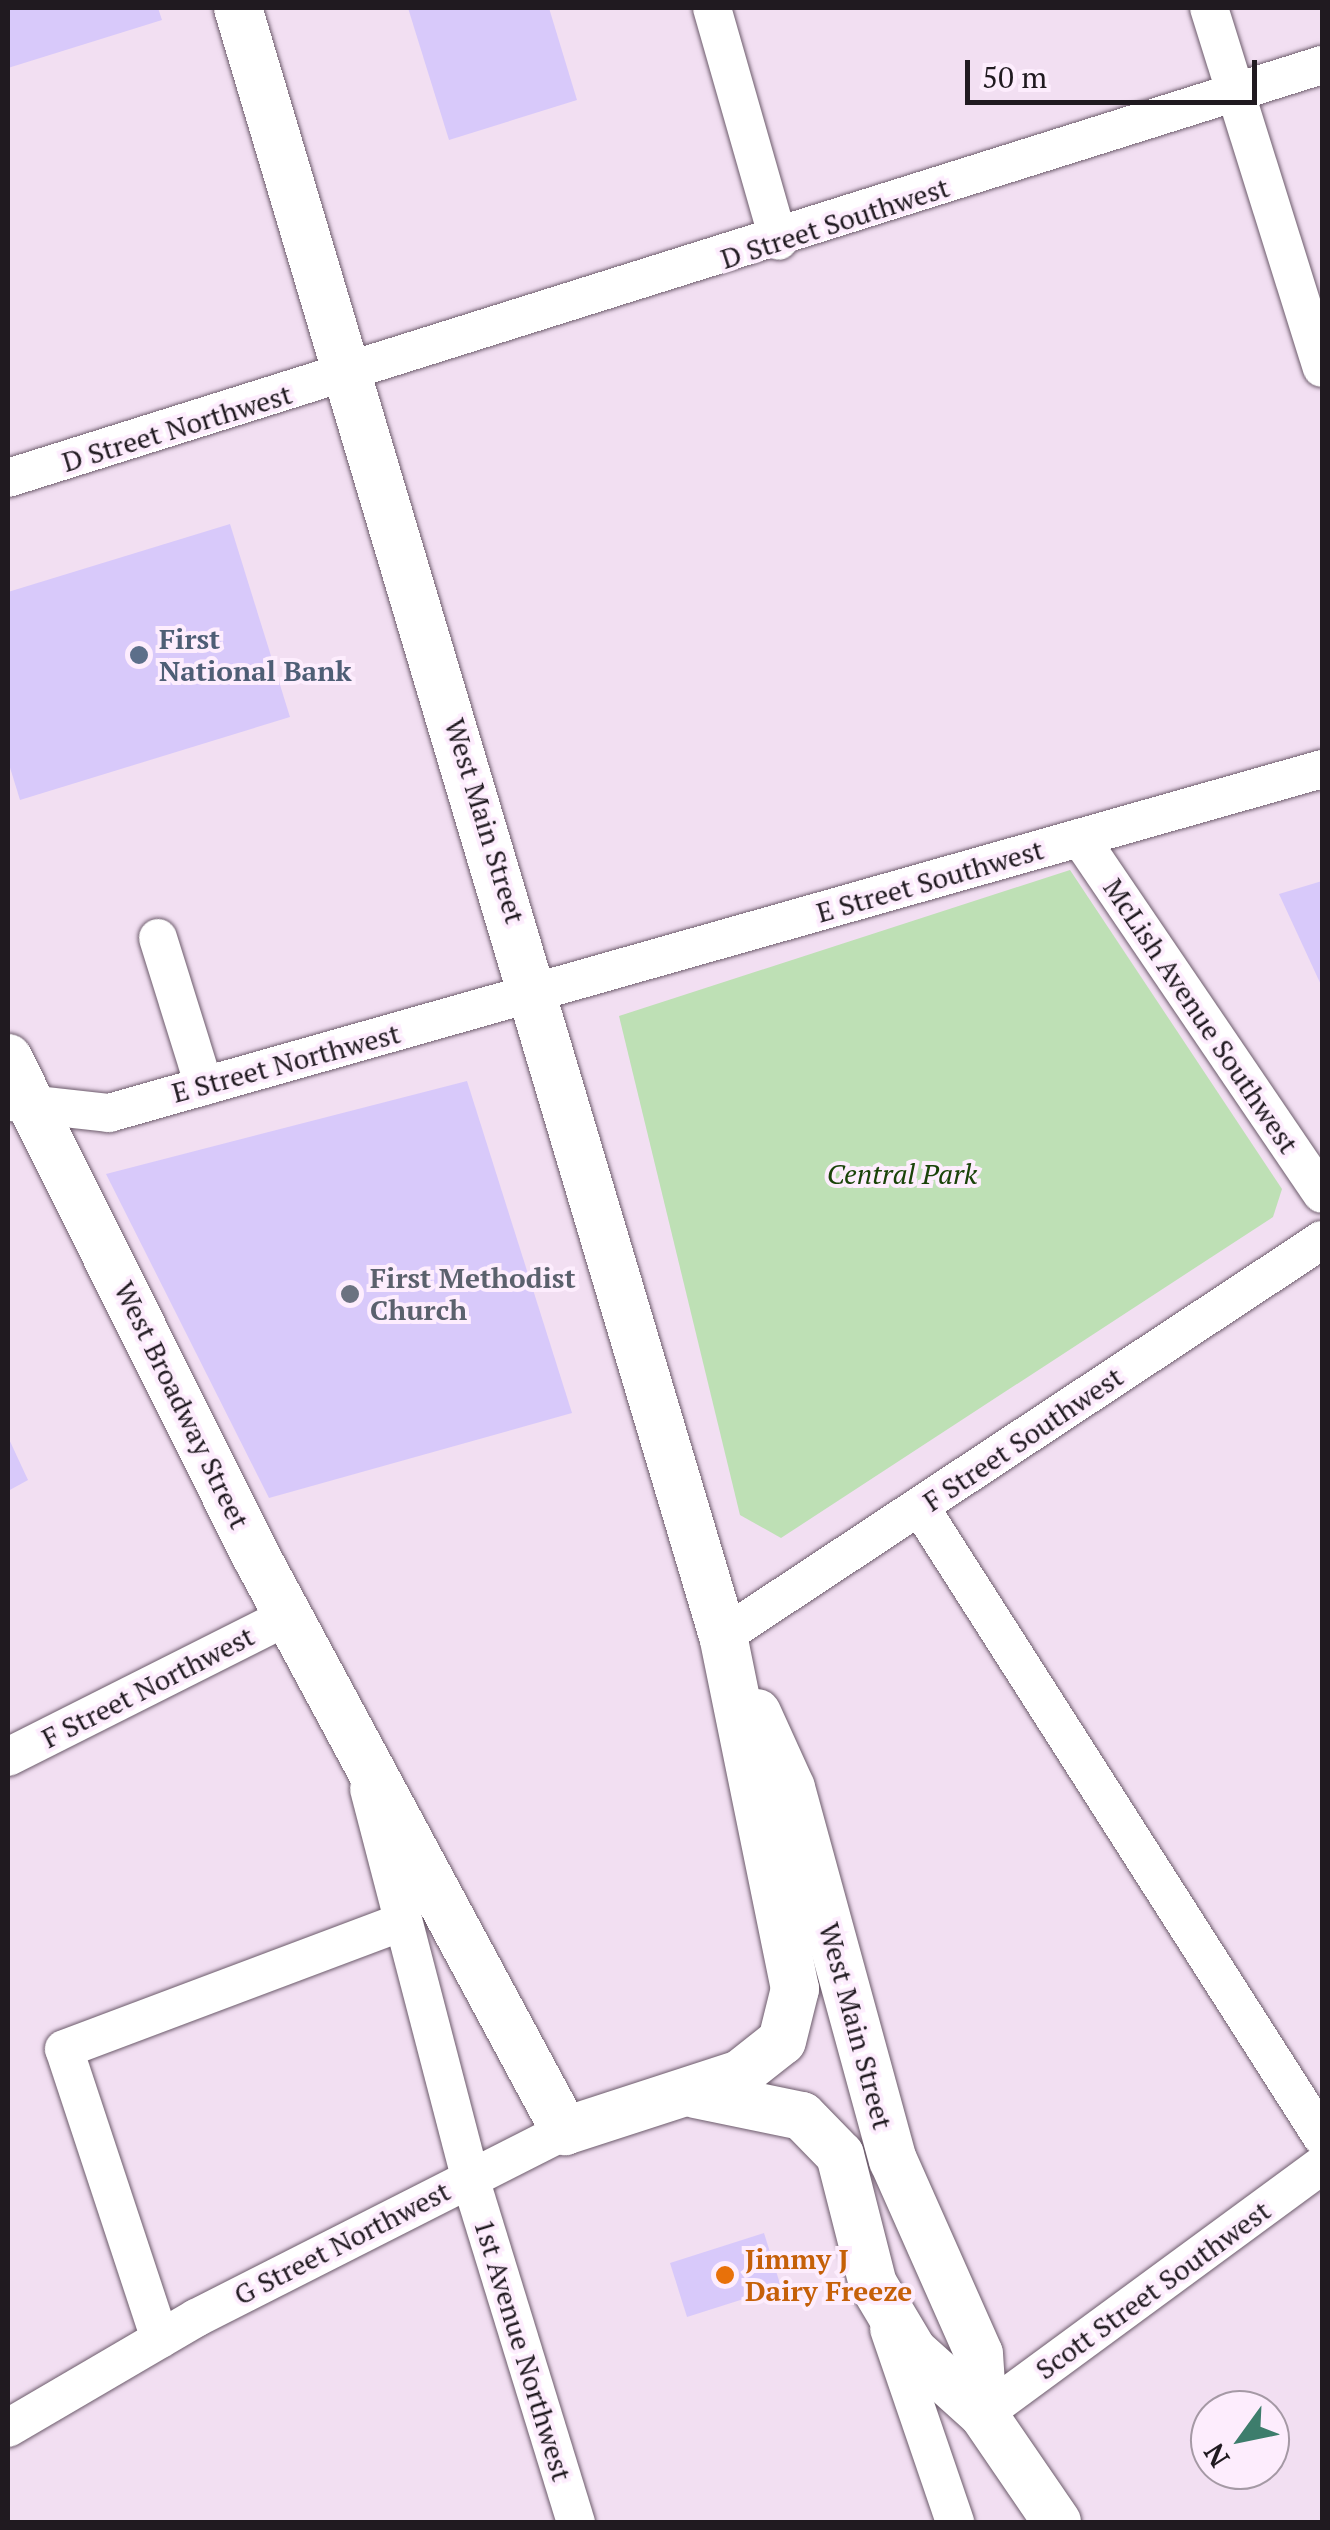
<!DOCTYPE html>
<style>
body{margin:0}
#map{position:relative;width:1330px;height:2530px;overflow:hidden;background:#f2dff2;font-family:"PT Serif",serif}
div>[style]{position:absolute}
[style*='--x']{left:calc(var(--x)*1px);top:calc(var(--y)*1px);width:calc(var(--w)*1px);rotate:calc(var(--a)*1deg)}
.green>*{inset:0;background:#bee0b5}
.building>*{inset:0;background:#d8c9fa}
.roads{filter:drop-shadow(0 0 2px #6c5b6b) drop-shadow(0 0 2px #6c5b6b)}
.minor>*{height:38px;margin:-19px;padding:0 19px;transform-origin:19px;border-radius:19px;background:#fff}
.major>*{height:48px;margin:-24px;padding:0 24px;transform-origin:24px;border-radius:24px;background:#fff}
.dots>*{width:28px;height:28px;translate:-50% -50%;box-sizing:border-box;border:5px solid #fdedfd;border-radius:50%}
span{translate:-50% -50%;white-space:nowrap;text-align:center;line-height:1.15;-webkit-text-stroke:8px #fdedfd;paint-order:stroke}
.street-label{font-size:28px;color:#201a20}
.service-label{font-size:28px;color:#4e5e75;font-weight:700}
.left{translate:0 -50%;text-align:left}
.park-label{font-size:28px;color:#194308;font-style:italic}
.worship-label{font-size:28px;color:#5b616d;font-weight:700}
.food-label{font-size:28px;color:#c56008;font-weight:700}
.frame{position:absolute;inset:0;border:10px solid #201a20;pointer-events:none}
.north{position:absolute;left:1190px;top:2390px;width:100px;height:100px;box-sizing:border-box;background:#fdedfd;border:2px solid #a599a5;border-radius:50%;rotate:237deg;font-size:28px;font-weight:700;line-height:40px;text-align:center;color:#201a20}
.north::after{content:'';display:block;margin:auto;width:35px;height:45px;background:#3d7d6c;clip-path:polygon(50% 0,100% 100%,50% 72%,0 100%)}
.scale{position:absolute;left:965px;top:60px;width:292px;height:45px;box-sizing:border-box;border:5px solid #201a20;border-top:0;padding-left:12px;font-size:30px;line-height:35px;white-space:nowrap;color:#201a20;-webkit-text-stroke:8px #fdedfd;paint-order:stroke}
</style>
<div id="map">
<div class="green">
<i style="clip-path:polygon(1070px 870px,1282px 1189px,1273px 1217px,781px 1538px,740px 1515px,619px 1016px)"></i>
</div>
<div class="building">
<i style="clip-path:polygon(8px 8px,158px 8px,162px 20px,8px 68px)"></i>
<i style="clip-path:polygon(408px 8px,549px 8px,577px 100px,449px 140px)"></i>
<i style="clip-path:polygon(230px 524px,290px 717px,20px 800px,8px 761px,8px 592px)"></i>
<i style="clip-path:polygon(1322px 881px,1322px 987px,1279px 894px)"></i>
<i style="clip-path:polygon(467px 1081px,572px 1413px,269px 1498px,106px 1174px)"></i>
<i style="clip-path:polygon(8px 1437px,28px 1480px,8px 1491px)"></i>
<i style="clip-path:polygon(764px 2233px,781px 2287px,687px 2317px,670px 2263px)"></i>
</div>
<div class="roads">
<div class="minor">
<i style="--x:712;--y:8;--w:242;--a:74"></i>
<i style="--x:1209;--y:8;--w:377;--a:72.6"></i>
<i style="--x:8;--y:478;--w:1377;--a:-17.45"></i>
<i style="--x:1080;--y:838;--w:430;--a:55.8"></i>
<i style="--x:158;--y:938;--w:155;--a:72.7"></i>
<i style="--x:10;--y:1102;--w:100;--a:6.3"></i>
<i style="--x:109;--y:1113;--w:1261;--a:-15.83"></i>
<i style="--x:920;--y:1507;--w:747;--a:57.46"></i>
<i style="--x:723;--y:1636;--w:718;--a:-33.47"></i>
<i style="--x:8;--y:1757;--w:313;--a:-26.7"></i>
<i style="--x:369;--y:1789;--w:402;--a:75.4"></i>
<i style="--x:470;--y:2178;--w:360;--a:72.9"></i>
<i style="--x:889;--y:2329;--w:204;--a:71.1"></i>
<i style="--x:160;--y:2339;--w:305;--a:-108.3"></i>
<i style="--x:64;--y:2049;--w:359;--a:-20.6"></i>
<i style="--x:983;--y:2414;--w:421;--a:-36.3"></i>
<i style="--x:8;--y:2428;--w:218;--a:-30.3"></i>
<i style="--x:196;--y:2318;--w:414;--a:-26.9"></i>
</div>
<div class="major">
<i style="--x:8;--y:1058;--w:556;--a:63.53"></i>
<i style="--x:256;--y:1556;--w:653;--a:61.75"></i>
<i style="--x:565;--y:2131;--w:184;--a:-18"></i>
<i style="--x:740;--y:2074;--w:53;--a:-38.2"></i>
<i style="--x:782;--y:2041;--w:54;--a:-76"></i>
<i style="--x:795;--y:1989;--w:360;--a:-101.5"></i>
<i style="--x:723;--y:1636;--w:1699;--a:-106.59"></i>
<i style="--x:757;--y:1713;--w:82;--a:65.6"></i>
<i style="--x:791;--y:1788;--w:386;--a:74.7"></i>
<i style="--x:893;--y:2160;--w:212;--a:66.1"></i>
<i style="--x:979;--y:2354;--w:60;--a:86.2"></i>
<i style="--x:695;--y:2094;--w:109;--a:11.6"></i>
<i style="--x:802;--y:2116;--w:54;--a:45.7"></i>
<i style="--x:840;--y:2155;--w:133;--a:75.7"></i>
<i style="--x:873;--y:2284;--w:78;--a:59.2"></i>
<i style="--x:913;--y:2351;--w:94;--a:42"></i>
<i style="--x:983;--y:2414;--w:131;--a:55.6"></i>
</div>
</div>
<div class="dots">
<i style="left:139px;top:655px;background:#5c6f8a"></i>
<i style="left:350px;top:1294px;background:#6b7280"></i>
<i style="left:725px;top:2275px;background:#e8710a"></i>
</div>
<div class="street-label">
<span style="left:835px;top:223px;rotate:-18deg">D Street Southwest</span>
<span style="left:177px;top:428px;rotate:-17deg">D Street Northwest</span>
<span style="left:485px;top:821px;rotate:73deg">West Main Street</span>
<span style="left:930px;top:881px;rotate:-16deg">E Street Southwest</span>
<span style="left:1201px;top:1016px;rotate:56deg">McLish Avenue Southwest</span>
<span style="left:286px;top:1063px;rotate:-15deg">E Street Northwest</span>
<span style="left:182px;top:1405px;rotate:64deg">West Broadway Street</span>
<span style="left:1023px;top:1439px;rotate:-34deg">F Street Southwest</span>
<span style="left:148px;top:1687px;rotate:-27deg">F Street Northwest</span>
<span style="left:856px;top:2026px;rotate:75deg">West Main Street</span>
<span style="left:342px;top:2243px;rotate:-27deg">G Street Northwest</span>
<span style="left:1153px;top:2290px;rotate:-36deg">Scott Street Southwest</span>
<span style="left:523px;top:2350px;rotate:73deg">1st Avenue Northwest</span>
</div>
<div class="service-label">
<span class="left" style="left:159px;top:655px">First<br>National Bank</span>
</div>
<div class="park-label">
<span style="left:902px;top:1174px">Central Park</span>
</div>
<div class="worship-label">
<span class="left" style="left:370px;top:1294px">First Methodist<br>Church</span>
</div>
<div class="food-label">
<span class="left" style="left:745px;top:2275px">Jimmy J<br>Dairy Freeze</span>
</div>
<div class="frame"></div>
<div class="north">N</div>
<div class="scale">50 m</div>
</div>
